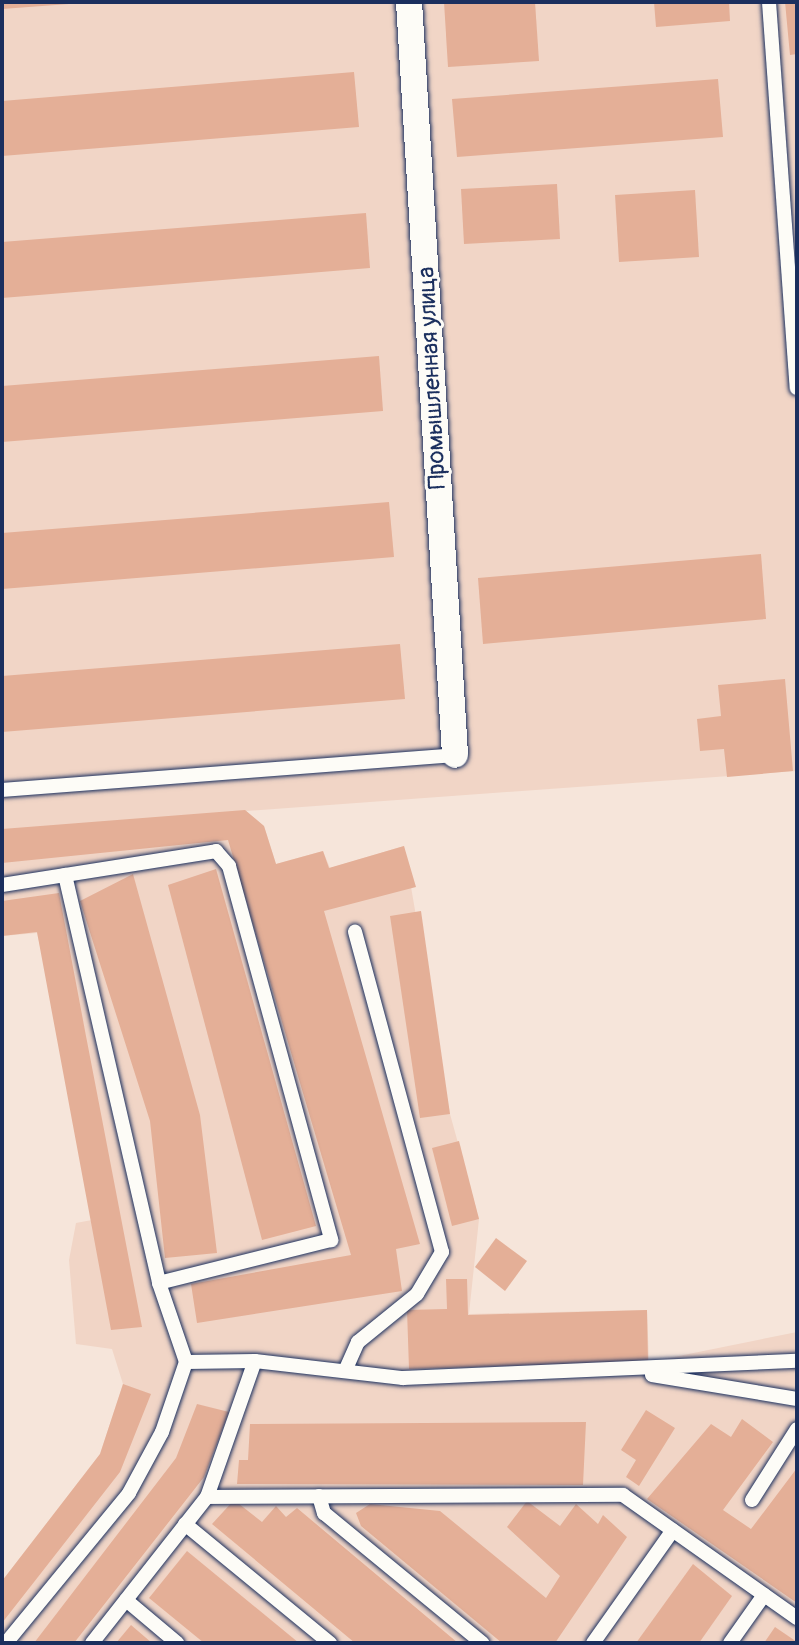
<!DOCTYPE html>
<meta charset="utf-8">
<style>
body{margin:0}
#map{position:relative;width:799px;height:1645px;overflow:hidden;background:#f6e5da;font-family:Pangolin,sans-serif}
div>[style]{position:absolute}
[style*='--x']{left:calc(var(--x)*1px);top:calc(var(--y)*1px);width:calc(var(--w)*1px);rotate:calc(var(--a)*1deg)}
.built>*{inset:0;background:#f1d5c6}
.building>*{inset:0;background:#e4af97}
.roads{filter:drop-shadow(0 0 2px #1b2f5e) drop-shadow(0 0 2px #1b2f5e)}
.service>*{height:14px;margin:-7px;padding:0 7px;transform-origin:7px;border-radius:7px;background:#fdfcf7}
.minor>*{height:26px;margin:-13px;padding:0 13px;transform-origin:13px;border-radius:13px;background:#fdfcf7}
span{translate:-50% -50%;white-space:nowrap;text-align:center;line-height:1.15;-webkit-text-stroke:6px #fdfcf7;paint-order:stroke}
.street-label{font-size:24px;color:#1b2f5e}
.frame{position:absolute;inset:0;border:4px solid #1b2f5e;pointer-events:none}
</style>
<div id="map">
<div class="built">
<i style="clip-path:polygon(2px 2px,797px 2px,797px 771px,246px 811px,264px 826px,276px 864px,323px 851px,330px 868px,404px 846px,450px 1114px,479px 1219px,469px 1314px,647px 1310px,649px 1362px,797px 1332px,797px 1643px,2px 1643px,2px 1581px,100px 1454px,123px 1384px,112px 1349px,76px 1344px,69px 1260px,76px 1223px,92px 1220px,62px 1041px,37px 933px,2px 936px)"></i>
</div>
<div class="building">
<i style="clip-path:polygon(2px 2px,69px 2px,69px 4px,2px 9px)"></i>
<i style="clip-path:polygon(444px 2px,535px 2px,539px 61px,448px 67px)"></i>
<i style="clip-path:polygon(654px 2px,729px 2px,730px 21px,656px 27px)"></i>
<i style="clip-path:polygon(785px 2px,797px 2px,797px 54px,790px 55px)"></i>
<i style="clip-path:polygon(354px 72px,359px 127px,2px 156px,2px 101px)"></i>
<i style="clip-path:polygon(718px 79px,723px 137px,457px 157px,452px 99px)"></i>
<i style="clip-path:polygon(557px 184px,560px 239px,464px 244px,461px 189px)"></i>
<i style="clip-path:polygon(695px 190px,699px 257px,619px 262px,615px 195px)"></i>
<i style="clip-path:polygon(366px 213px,370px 268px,2px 298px,2px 242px)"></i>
<i style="clip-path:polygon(379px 356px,383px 411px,2px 442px,2px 386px)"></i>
<i style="clip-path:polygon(389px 502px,394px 557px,2px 589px,2px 533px)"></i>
<i style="clip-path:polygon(761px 554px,766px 619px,483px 644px,478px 578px)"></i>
<i style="clip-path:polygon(400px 644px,405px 699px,2px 732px,2px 676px)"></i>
<i style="clip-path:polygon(785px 679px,793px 771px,727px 777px,724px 749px,700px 751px,697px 719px,721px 716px,718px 685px)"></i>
<i style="clip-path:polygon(245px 810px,264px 826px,276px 864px,323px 851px,329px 868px,404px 846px,416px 887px,324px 911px,420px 1244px,396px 1249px,402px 1291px,197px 1323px,191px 1284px,351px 1255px,228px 840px,2px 863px,2px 829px)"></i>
<i style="clip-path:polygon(216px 869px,316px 1226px,262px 1240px,168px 885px)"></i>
<i style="clip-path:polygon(133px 874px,200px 1115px,217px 1253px,165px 1258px,150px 1121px,80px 901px)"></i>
<i style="clip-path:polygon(59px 893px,86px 1036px,142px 1327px,111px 1330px,37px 932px,2px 936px,2px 901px)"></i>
<i style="clip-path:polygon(421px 911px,450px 1114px,420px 1118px,390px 916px)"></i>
<i style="clip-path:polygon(459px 1141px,479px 1219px,452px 1226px,432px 1148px)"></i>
<i style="clip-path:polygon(496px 1238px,527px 1261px,505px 1291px,475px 1267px)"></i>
<i style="clip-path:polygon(446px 1279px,467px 1279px,468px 1315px,647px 1310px,648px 1362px,409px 1369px,407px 1310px,447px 1309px)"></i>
<i style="clip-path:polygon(123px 1384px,151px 1394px,120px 1472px,2px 1623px,2px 1581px,100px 1454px)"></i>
<i style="clip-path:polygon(197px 1404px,229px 1412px,204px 1477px,74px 1643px,34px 1643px,176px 1458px)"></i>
<i style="clip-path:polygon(646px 1410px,675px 1428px,639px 1486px,626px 1477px,636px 1460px,621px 1450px)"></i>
<i style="clip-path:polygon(742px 1419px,773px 1442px,723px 1510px,751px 1529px,797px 1468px,797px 1603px,647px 1499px,711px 1424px,731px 1437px)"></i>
<i style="clip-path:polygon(586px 1422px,583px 1485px,237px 1484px,239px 1460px,248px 1460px,250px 1424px)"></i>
<i style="clip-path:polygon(234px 1500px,262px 1522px,276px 1506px,286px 1517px,297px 1508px,458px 1643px,355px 1643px,212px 1524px)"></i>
<i style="clip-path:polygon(527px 1501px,560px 1526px,576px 1504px,598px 1524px,603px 1515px,627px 1537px,555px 1643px,502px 1643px,361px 1526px,356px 1513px,370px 1504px,440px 1511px,546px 1598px,560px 1576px,507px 1527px)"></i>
<i style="clip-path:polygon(187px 1551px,299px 1643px,204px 1643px,149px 1598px)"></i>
<i style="clip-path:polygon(693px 1564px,732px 1596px,699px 1643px,636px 1643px)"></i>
<i style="clip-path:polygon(131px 1625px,152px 1643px,116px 1643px)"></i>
<i style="clip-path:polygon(775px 1627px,797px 1642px,797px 1643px,764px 1643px)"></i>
</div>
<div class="roads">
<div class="service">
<i style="--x:769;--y:2;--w:387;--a:85.9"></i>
<i style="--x:2;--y:790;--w:454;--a:-4.4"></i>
<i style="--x:65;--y:875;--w:419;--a:77"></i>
<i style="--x:159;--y:1283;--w:83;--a:71.1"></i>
<i style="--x:186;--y:1362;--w:69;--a:-0.8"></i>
<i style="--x:255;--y:1361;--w:149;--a:6.6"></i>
<i style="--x:403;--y:1378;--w:394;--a:-2.5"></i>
<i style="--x:2;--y:885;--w:217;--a:-9"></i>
<i style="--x:216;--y:851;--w:20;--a:49"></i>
<i style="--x:229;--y:866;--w:388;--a:74.7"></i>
<i style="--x:331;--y:1240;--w:177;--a:166"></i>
<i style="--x:345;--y:1371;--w:32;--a:-66"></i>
<i style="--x:358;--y:1342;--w:76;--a:-39.1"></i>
<i style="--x:417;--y:1294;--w:49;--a:-59.2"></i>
<i style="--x:442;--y:1252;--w:332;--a:-105.2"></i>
<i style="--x:652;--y:1375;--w:147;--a:9.4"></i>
<i style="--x:319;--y:1496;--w:18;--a:74"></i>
<i style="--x:324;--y:1513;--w:205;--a:39.4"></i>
<i style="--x:207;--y:1497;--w:416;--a:-0.3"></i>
<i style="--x:623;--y:1495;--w:213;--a:35.3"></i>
<i style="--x:752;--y:1500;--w:84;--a:-57.6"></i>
<i style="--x:185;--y:1524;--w:188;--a:39.4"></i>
<i style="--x:126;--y:1600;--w:67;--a:40.1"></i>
<i style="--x:6;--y:1643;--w:194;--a:-50.6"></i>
<i style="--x:129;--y:1493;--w:69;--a:-61.6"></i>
<i style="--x:162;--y:1432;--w:74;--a:-71.1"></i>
<i style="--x:92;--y:1643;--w:186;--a:-51.8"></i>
<i style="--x:207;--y:1497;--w:144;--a:-70.6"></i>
<i style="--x:593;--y:1643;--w:138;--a:-54.7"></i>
<i style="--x:730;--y:1643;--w:59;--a:-54.7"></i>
</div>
<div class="minor">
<i style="--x:409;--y:2;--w:754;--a:86.5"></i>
</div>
</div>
<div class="street-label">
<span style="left:432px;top:378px;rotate:-93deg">Промышленная улица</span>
</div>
<div class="frame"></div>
</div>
